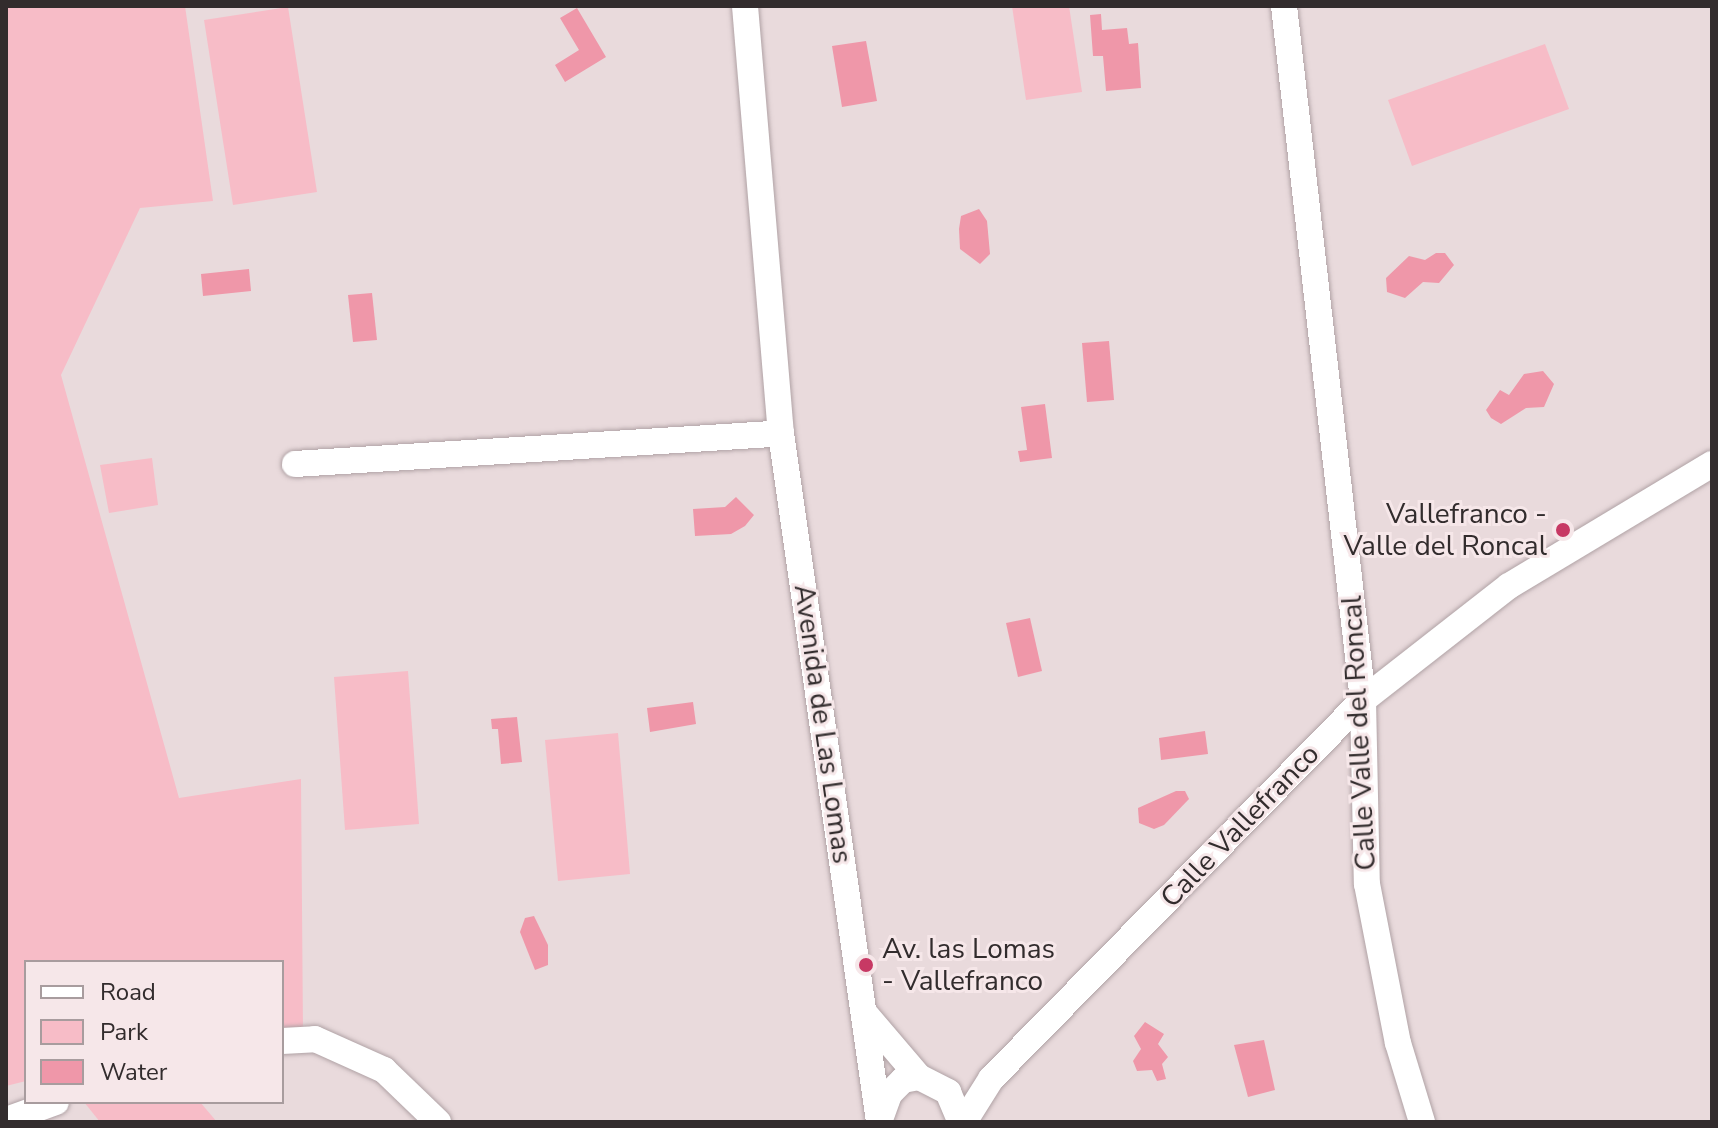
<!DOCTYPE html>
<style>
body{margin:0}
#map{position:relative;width:1718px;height:1128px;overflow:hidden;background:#e9dadc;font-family:"Nunito Sans",sans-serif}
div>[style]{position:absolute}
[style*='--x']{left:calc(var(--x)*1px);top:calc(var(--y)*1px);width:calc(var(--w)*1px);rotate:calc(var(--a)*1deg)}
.green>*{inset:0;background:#f7bcc7}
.water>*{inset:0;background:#ef97a9}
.roads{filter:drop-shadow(0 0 2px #b0a2a5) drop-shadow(0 0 2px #b0a2a5)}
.minor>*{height:26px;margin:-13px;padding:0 13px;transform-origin:13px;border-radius:13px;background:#fff}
.dots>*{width:22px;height:22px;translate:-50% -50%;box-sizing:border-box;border:4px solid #f6e7e9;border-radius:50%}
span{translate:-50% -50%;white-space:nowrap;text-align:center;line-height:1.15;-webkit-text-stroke:6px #f6e7e9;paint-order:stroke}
.poi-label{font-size:28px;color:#322c2d}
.right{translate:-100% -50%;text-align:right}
.left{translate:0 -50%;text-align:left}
.street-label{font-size:28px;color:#322c2d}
.frame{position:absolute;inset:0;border:8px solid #322c2d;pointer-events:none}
.legend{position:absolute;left:24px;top:960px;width:260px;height:144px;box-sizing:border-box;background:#f6e7e9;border:2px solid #a89c9e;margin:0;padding:10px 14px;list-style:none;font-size:24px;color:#322c2d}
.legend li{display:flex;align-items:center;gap:16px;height:40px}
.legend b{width:40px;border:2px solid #a89c9e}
</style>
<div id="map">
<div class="green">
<i style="clip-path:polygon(6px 6px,185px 6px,213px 201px,140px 208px,61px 375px,179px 798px,301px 779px,303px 1032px,282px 1033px,282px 962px,26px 962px,26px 1081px,6px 1086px)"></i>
<i style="clip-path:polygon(1012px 6px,1069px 6px,1082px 92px,1026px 100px)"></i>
<i style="clip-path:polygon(288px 7px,317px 192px,233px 205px,204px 20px)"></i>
<i style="clip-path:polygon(1545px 44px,1569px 109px,1412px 166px,1388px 100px)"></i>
<i style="clip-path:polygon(152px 458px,158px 505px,109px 513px,100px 465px)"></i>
<i style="clip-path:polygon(408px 671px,419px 824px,345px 830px,334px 677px)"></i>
<i style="clip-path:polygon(618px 733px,630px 874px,558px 881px,545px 740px)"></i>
<i style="clip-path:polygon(84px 1102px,200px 1102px,217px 1122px,100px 1122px)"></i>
</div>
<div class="water">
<i style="clip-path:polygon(577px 8px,606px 57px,565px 82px,555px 65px,579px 50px,560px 18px)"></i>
<i style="clip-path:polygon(1101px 14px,1102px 30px,1127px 28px,1129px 44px,1138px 43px,1141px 88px,1106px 91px,1103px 56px,1093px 56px,1090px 15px)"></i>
<i style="clip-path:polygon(866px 41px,877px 101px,842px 107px,832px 46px)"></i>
<i style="clip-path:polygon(979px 209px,987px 221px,990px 254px,980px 264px,960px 249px,959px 229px,961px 216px)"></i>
<i style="clip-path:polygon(1436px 253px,1445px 253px,1454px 265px,1439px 283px,1423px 282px,1405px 298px,1387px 292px,1386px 278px,1409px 256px,1425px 260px)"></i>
<i style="clip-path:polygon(249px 269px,251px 291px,203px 296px,201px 274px)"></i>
<i style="clip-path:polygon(372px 293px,377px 340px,353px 342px,348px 295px)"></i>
<i style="clip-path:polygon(1109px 341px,1114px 400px,1087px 402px,1082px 343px)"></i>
<i style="clip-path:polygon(1543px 371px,1554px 384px,1544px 407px,1526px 408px,1501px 424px,1491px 418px,1486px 410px,1500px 390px,1509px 395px,1524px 374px)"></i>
<i style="clip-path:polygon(1045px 404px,1052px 458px,1020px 462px,1018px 451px,1027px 450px,1021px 407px)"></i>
<i style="clip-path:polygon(736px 497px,754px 515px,745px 526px,731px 534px,695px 536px,693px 509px,725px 507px)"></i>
<i style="clip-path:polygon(1030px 618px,1042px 671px,1018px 677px,1006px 623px)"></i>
<i style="clip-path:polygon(693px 702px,696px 724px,650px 732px,647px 708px)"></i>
<i style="clip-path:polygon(517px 717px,522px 762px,501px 764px,498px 729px,492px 729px,491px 719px)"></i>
<i style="clip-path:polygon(1205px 731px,1208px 754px,1161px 760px,1159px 738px)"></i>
<i style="clip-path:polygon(1176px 791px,1185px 791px,1189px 799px,1164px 825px,1154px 829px,1139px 823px,1138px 808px)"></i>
<i style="clip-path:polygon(534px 916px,548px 945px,548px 965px,535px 970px,520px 932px,525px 918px)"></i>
<i style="clip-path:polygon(1145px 1022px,1164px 1034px,1158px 1044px,1168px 1057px,1162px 1064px,1166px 1079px,1157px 1081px,1152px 1070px,1137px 1071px,1133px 1061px,1141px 1049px,1134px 1036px)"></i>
<i style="clip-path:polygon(1264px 1040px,1275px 1090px,1248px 1097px,1234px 1045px)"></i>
</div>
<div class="roads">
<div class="minor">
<i style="--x:745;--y:6;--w:429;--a:85.2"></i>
<i style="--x:781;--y:433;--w:696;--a:81.9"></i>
<i style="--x:1284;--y:6;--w:698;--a:83.51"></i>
<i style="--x:1363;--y:700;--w:184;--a:88.8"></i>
<i style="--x:1367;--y:884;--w:162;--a:79"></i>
<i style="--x:1398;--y:1043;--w:83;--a:73.1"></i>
<i style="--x:295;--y:464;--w:487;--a:-3.6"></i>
<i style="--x:866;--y:1015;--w:82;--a:49.5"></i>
<i style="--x:282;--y:1041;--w:33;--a:-3"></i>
<i style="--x:315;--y:1039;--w:76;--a:24.2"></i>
<i style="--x:384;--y:1070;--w:75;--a:43.9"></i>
<i style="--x:6;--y:1120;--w:53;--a:-19.8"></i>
<i style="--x:879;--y:1122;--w:30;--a:-70"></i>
<i style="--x:889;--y:1094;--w:20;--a:-45"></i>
<i style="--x:903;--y:1080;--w:16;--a:-11"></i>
<i style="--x:919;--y:1077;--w:33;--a:27"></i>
<i style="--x:948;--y:1092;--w:33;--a:67"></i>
<i style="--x:964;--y:1122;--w:51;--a:-57.9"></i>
<i style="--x:991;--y:1079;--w:531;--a:-45.53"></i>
<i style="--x:1363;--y:700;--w:185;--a:-38"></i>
<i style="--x:1509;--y:586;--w:237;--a:-31"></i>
</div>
</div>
<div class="dots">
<i style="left:1563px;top:530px;background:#c73964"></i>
<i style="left:866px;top:965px;background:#c73964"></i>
</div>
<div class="poi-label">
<span class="right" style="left:1547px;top:530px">Vallefranco -<br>Valle del Roncal</span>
<span class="left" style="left:882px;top:965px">Av. las Lomas<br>- Vallefranco</span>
</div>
<div class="street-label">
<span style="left:823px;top:724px;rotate:82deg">Avenida de Las Lomas</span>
<span style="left:1359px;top:733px;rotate:-93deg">Calle Valle del Roncal</span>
<span style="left:1240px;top:826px;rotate:-46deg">Calle Vallefranco</span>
</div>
<div class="frame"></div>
<ul class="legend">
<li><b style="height:10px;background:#fff"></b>Road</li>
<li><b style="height:22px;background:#f7bcc7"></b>Park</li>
<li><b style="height:22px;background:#ef97a9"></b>Water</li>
</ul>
</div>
